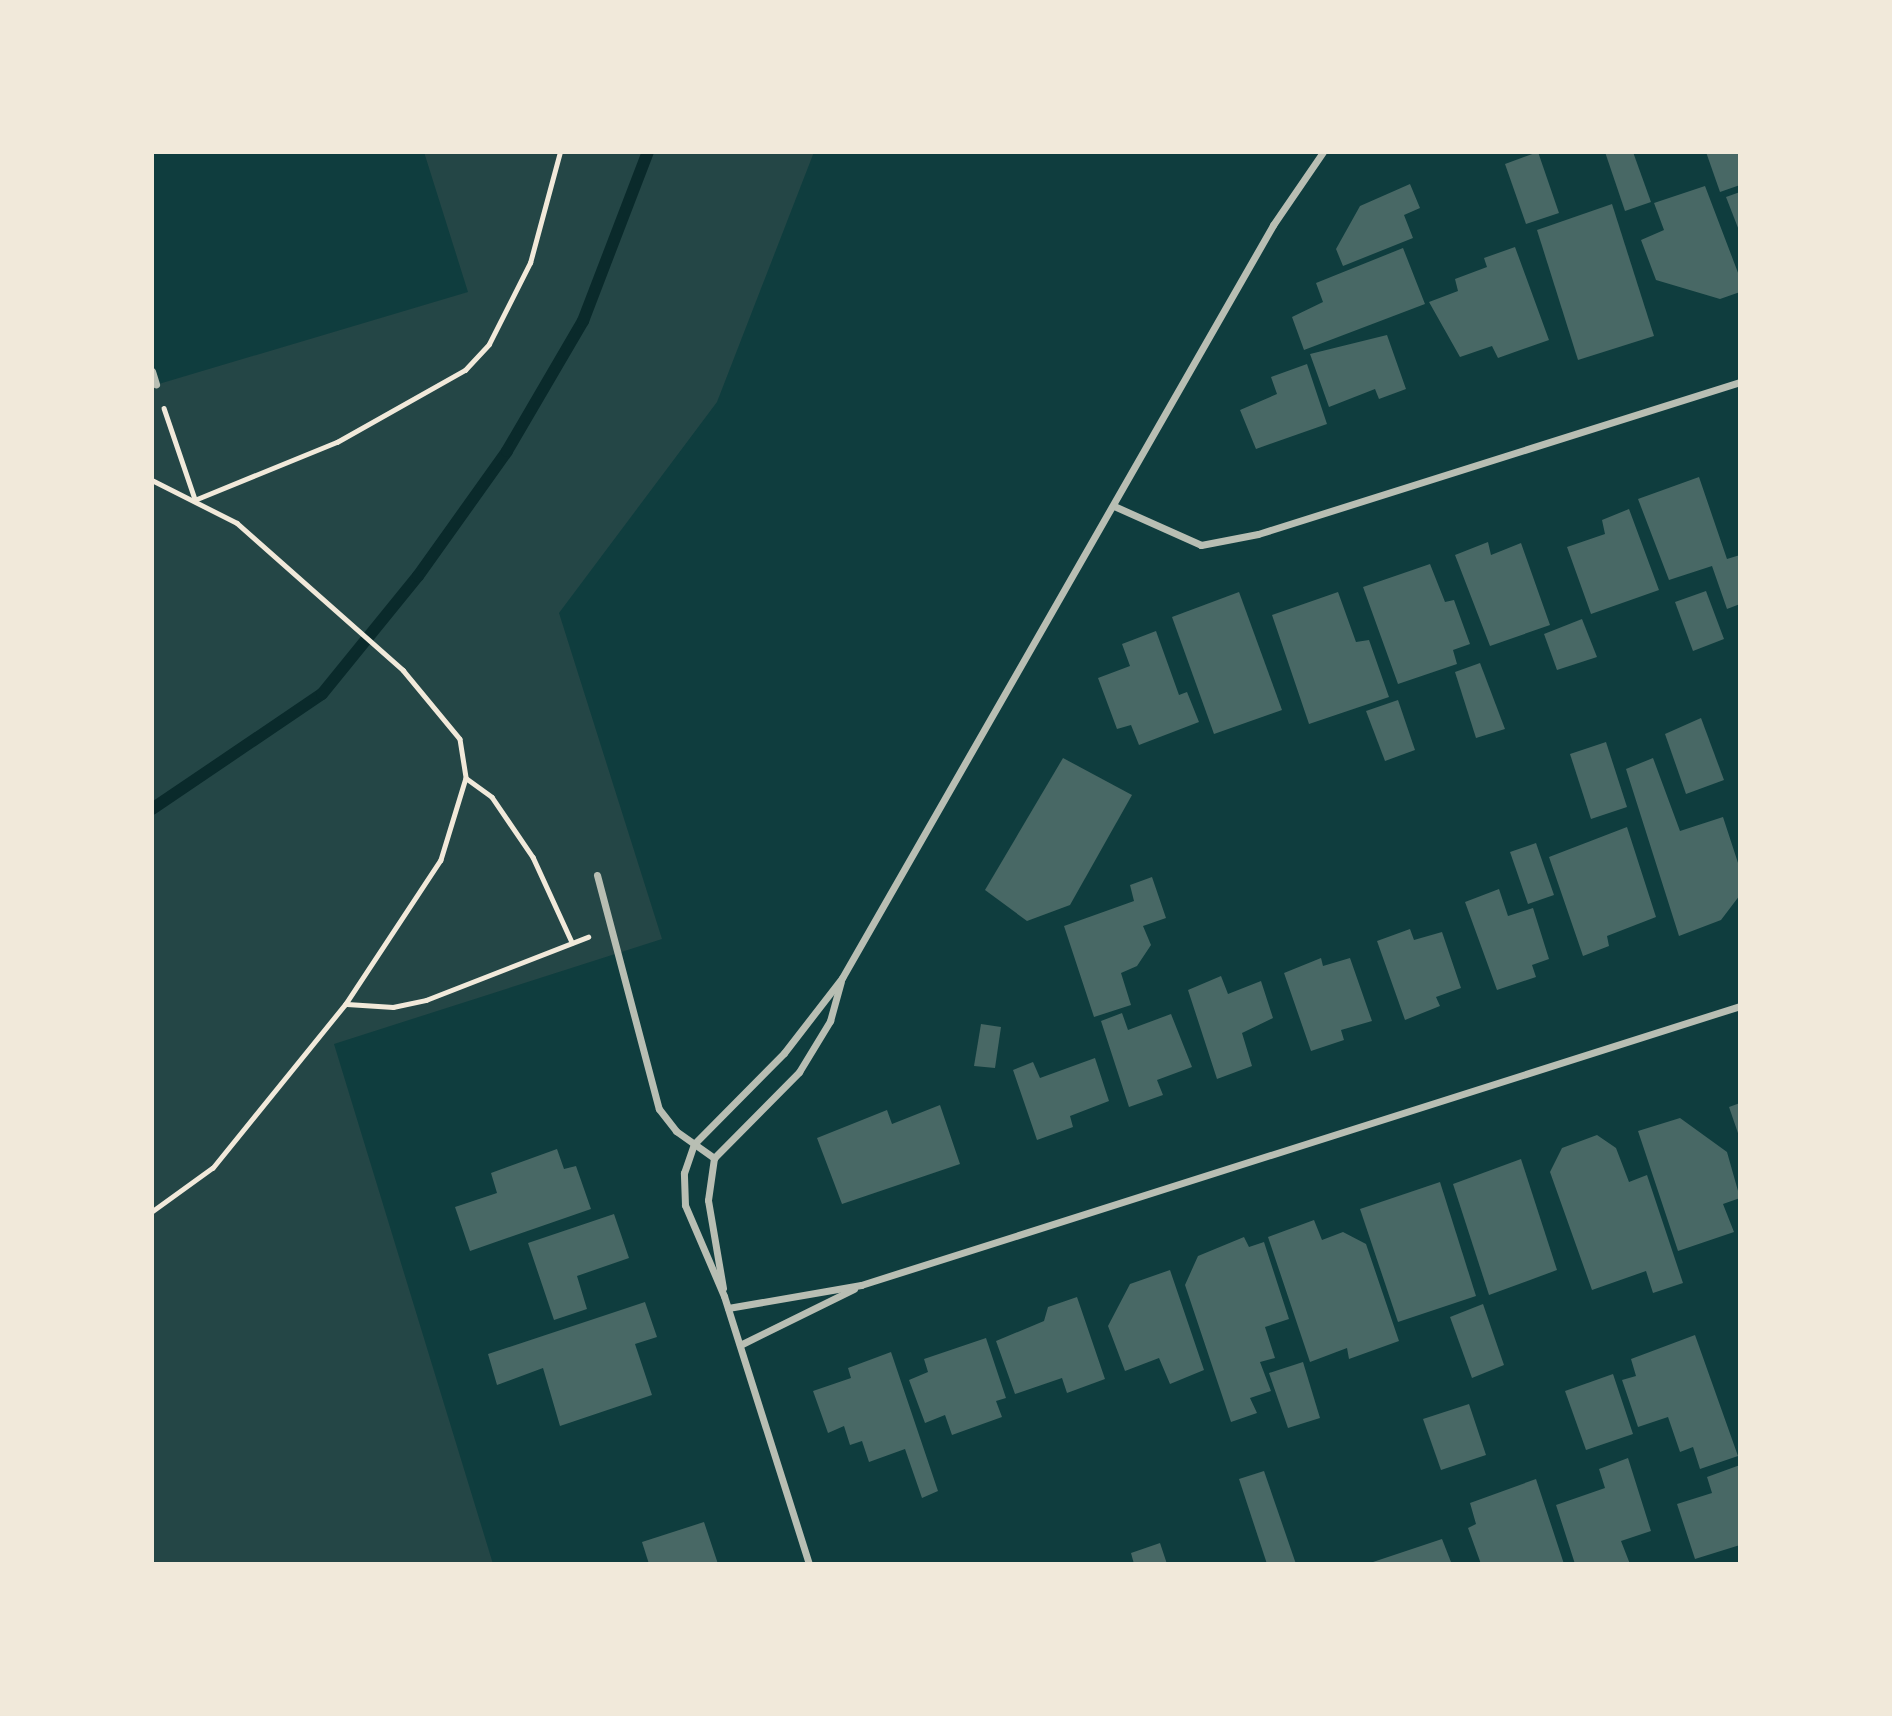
<!DOCTYPE html>
<style>
body{margin:0}
#map{position:relative;width:1892px;height:1716px;overflow:hidden;background:#0f3d3e;font-family:Montserrat,sans-serif}
div>[style]{position:absolute}
[style*='--x']{left:calc(var(--x)*1px);top:calc(var(--y)*1px);width:calc(var(--w)*1px);rotate:calc(var(--a)*1deg)}
.green>*{inset:0;background:#244646}
.stream>*{height:12px;margin:-6px;padding:0 6px;transform-origin:6px;border-radius:6px;background:#0a2a2b}
.building>*{inset:0;background:#486865}
.path>*{height:4.5px;margin:-2.25px;padding:0 2.25px;transform-origin:2.25px;border-radius:2.25px;background:#f1e9da}
.minor>*{height:7px;margin:-3.5px;padding:0 3.5px;transform-origin:3.5px;border-radius:3.5px;background:#b8beb3}
span{translate:-50% -50%;white-space:nowrap;text-align:center;line-height:1.15;-webkit-text-stroke:7px #f1e9da;paint-order:stroke}
.frame{position:absolute;inset:0;border:154px solid #f1e9da;pointer-events:none}
</style>
<div id="map">
<div class="green">
<i style="clip-path:polygon(424px 152px,814px 152px,717px 402px,559px 613px,662px 939px,334px 1044px,493px 1564px,152px 1564px,152px 386px,468px 292px)"></i>
</div>
<div class="stream">
<i style="--x:152;--y:809;--w:205;--a:-34.1"></i>
<i style="--x:322;--y:694;--w:152;--a:-50.9"></i>
<i style="--x:418;--y:576;--w:153;--a:-54.5"></i>
<i style="--x:507;--y:451;--w:151;--a:-59.7"></i>
<i style="--x:583;--y:321;--w:181;--a:-69"></i>
</div>
<div class="building">
<i style="clip-path:polygon(1538px 152px,1559px 213px,1526px 224px,1505px 164px)"></i>
<i style="clip-path:polygon(1605px 152px,1633px 152px,1651px 202px,1625px 211px)"></i>
<i style="clip-path:polygon(1706px 152px,1740px 152px,1740px 185px,1720px 192px)"></i>
<i style="clip-path:polygon(1410px 184px,1420px 208px,1404px 215px,1413px 238px,1343px 266px,1336px 249px,1360px 206px)"></i>
<i style="clip-path:polygon(1705px 186px,1740px 278px,1740px 292px,1720px 299px,1656px 280px,1641px 240px,1664px 230px,1654px 203px)"></i>
<i style="clip-path:polygon(1740px 192px,1740px 233px,1726px 197px)"></i>
<i style="clip-path:polygon(1612px 204px,1654px 336px,1578px 360px,1537px 230px)"></i>
<i style="clip-path:polygon(1515px 247px,1549px 340px,1498px 358px,1492px 346px,1460px 357px,1429px 302px,1458px 291px,1455px 279px,1487px 267px,1484px 258px)"></i>
<i style="clip-path:polygon(1403px 248px,1425px 304px,1304px 350px,1292px 317px,1323px 302px,1316px 283px)"></i>
<i style="clip-path:polygon(1387px 335px,1406px 389px,1379px 399px,1375px 389px,1329px 407px,1310px 354px)"></i>
<i style="clip-path:polygon(1307px 364px,1327px 424px,1256px 449px,1240px 410px,1277px 394px,1271px 377px)"></i>
<i style="clip-path:polygon(1699px 477px,1727px 559px,1740px 555px,1740px 604px,1727px 609px,1712px 566px,1669px 580px,1638px 499px)"></i>
<i style="clip-path:polygon(1629px 509px,1659px 590px,1591px 614px,1567px 547px,1605px 534px,1602px 520px)"></i>
<i style="clip-path:polygon(1488px 542px,1491px 555px,1521px 543px,1550px 625px,1490px 646px,1455px 555px)"></i>
<i style="clip-path:polygon(1430px 564px,1445px 602px,1454px 600px,1470px 644px,1453px 650px,1457px 664px,1398px 684px,1363px 587px)"></i>
<i style="clip-path:polygon(1706px 591px,1724px 639px,1693px 651px,1675px 602px)"></i>
<i style="clip-path:polygon(1239px 592px,1282px 710px,1214px 734px,1172px 617px)"></i>
<i style="clip-path:polygon(1338px 592px,1356px 642px,1369px 640px,1389px 697px,1309px 724px,1272px 615px)"></i>
<i style="clip-path:polygon(1582px 619px,1597px 657px,1557px 670px,1544px 634px)"></i>
<i style="clip-path:polygon(1156px 631px,1179px 695px,1187px 692px,1199px 722px,1139px 745px,1131px 725px,1117px 729px,1098px 678px,1130px 666px,1122px 644px)"></i>
<i style="clip-path:polygon(1480px 663px,1505px 729px,1476px 738px,1455px 672px)"></i>
<i style="clip-path:polygon(1398px 700px,1415px 750px,1385px 761px,1366px 711px)"></i>
<i style="clip-path:polygon(1701px 718px,1724px 780px,1686px 794px,1665px 734px)"></i>
<i style="clip-path:polygon(1606px 742px,1627px 807px,1591px 819px,1570px 754px)"></i>
<i style="clip-path:polygon(1063px 758px,1132px 795px,1070px 905px,1027px 921px,985px 890px)"></i>
<i style="clip-path:polygon(1653px 758px,1680px 831px,1723px 817px,1740px 869px,1740px 895px,1721px 920px,1679px 936px,1626px 769px)"></i>
<i style="clip-path:polygon(1627px 827px,1656px 917px,1607px 936px,1609px 946px,1583px 956px,1549px 857px)"></i>
<i style="clip-path:polygon(1536px 843px,1554px 895px,1528px 904px,1510px 852px)"></i>
<i style="clip-path:polygon(1152px 877px,1166px 918px,1143px 926px,1151px 945px,1137px 966px,1121px 973px,1131px 1005px,1094px 1017px,1064px 926px,1134px 901px,1130px 885px)"></i>
<i style="clip-path:polygon(1499px 889px,1508px 916px,1533px 908px,1549px 959px,1532px 965px,1536px 977px,1497px 990px,1465px 902px)"></i>
<i style="clip-path:polygon(1410px 929px,1414px 940px,1442px 932px,1461px 988px,1436px 997px,1440px 1006px,1405px 1020px,1377px 941px)"></i>
<i style="clip-path:polygon(1321px 958px,1323px 966px,1350px 958px,1372px 1021px,1341px 1030px,1344px 1040px,1311px 1051px,1284px 973px)"></i>
<i style="clip-path:polygon(1221px 976px,1228px 994px,1261px 981px,1273px 1018px,1242px 1033px,1252px 1066px,1217px 1079px,1188px 990px)"></i>
<i style="clip-path:polygon(1122px 1013px,1128px 1030px,1171px 1014px,1192px 1067px,1157px 1080px,1163px 1095px,1129px 1107px,1101px 1021px)"></i>
<i style="clip-path:polygon(981px 1024px,1001px 1027px,995px 1068px,974px 1066px)"></i>
<i style="clip-path:polygon(1095px 1058px,1109px 1101px,1070px 1116px,1073px 1127px,1037px 1140px,1013px 1070px,1033px 1062px,1040px 1078px)"></i>
<i style="clip-path:polygon(1740px 1103px,1740px 1136px,1739px 1136px,1729px 1107px)"></i>
<i style="clip-path:polygon(940px 1105px,960px 1164px,842px 1204px,817px 1138px,887px 1110px,892px 1124px)"></i>
<i style="clip-path:polygon(1680px 1118px,1727px 1152px,1740px 1198px,1723px 1204px,1734px 1232px,1678px 1251px,1638px 1131px)"></i>
<i style="clip-path:polygon(1597px 1135px,1616px 1148px,1629px 1182px,1647px 1175px,1683px 1283px,1653px 1293px,1646px 1271px,1592px 1290px,1550px 1172px,1562px 1148px)"></i>
<i style="clip-path:polygon(557px 1149px,564px 1169px,576px 1166px,591px 1209px,470px 1251px,455px 1207px,497px 1193px,491px 1173px)"></i>
<i style="clip-path:polygon(1521px 1159px,1557px 1270px,1489px 1295px,1453px 1184px)"></i>
<i style="clip-path:polygon(1440px 1182px,1476px 1296px,1398px 1322px,1360px 1209px)"></i>
<i style="clip-path:polygon(614px 1214px,629px 1258px,577px 1276px,587px 1309px,554px 1320px,528px 1243px)"></i>
<i style="clip-path:polygon(1314px 1220px,1322px 1240px,1343px 1232px,1366px 1244px,1399px 1341px,1349px 1359px,1347px 1348px,1310px 1362px,1268px 1237px)"></i>
<i style="clip-path:polygon(1244px 1237px,1249px 1247px,1264px 1242px,1289px 1319px,1265px 1327px,1275px 1358px,1260px 1362px,1271px 1391px,1250px 1398px,1257px 1413px,1231px 1422px,1185px 1285px,1198px 1256px)"></i>
<i style="clip-path:polygon(1170px 1270px,1204px 1370px,1170px 1384px,1159px 1358px,1125px 1371px,1108px 1326px,1130px 1284px)"></i>
<i style="clip-path:polygon(1077px 1297px,1105px 1379px,1067px 1393px,1062px 1378px,1015px 1394px,996px 1341px,1044px 1321px,1048px 1307px)"></i>
<i style="clip-path:polygon(645px 1302px,657px 1337px,635px 1344px,652px 1395px,560px 1426px,543px 1368px,497px 1385px,488px 1354px)"></i>
<i style="clip-path:polygon(1483px 1304px,1504px 1365px,1472px 1378px,1450px 1317px)"></i>
<i style="clip-path:polygon(1695px 1335px,1738px 1456px,1700px 1469px,1693px 1447px,1680px 1452px,1668px 1417px,1638px 1427px,1622px 1380px,1636px 1376px,1631px 1359px)"></i>
<i style="clip-path:polygon(986px 1338px,1006px 1398px,996px 1401px,1002px 1417px,952px 1435px,945px 1415px,925px 1423px,909px 1380px,928px 1372px,924px 1359px)"></i>
<i style="clip-path:polygon(891px 1352px,938px 1491px,922px 1498px,905px 1449px,869px 1462px,862px 1441px,850px 1445px,844px 1426px,828px 1433px,813px 1391px,851px 1378px,848px 1368px)"></i>
<i style="clip-path:polygon(1303px 1362px,1320px 1418px,1288px 1428px,1269px 1373px)"></i>
<i style="clip-path:polygon(1613px 1374px,1633px 1434px,1586px 1450px,1565px 1391px)"></i>
<i style="clip-path:polygon(1469px 1404px,1486px 1455px,1441px 1470px,1423px 1419px)"></i>
<i style="clip-path:polygon(1628px 1458px,1651px 1531px,1621px 1541px,1630px 1564px,1575px 1564px,1556px 1505px,1605px 1488px,1599px 1469px)"></i>
<i style="clip-path:polygon(1740px 1465px,1740px 1545px,1695px 1559px,1677px 1504px,1712px 1493px,1707px 1477px)"></i>
<i style="clip-path:polygon(1264px 1471px,1296px 1564px,1267px 1564px,1239px 1479px)"></i>
<i style="clip-path:polygon(1536px 1479px,1564px 1564px,1481px 1564px,1468px 1528px,1476px 1524px,1470px 1503px)"></i>
<i style="clip-path:polygon(704px 1522px,718px 1564px,649px 1564px,642px 1542px)"></i>
<i style="clip-path:polygon(1442px 1539px,1451px 1562px,1370px 1564px,1370px 1563px)"></i>
<i style="clip-path:polygon(1160px 1543px,1167px 1564px,1134px 1564px,1131px 1553px)"></i>
</div>
<div class="path">
<i style="--x:164;--y:408;--w:96;--a:71.2"></i>
<i style="--x:152;--y:480;--w:95;--a:26.8"></i>
<i style="--x:237;--y:523;--w:222;--a:41.5"></i>
<i style="--x:403;--y:670;--w:89;--a:50.4"></i>
<i style="--x:460;--y:739;--w:39;--a:81"></i>
<i style="--x:466;--y:778;--w:86;--a:107"></i>
<i style="--x:441;--y:860;--w:173;--a:123.4"></i>
<i style="--x:346;--y:1004;--w:211;--a:129"></i>
<i style="--x:213;--y:1168;--w:75;--a:144.2"></i>
<i style="--x:197;--y:499;--w:151;--a:-22.2"></i>
<i style="--x:337;--y:442;--w:147;--a:-29.4"></i>
<i style="--x:465;--y:370;--w:35;--a:-47"></i>
<i style="--x:489;--y:344;--w:91;--a:-63.2"></i>
<i style="--x:530;--y:263;--w:115;--a:-74.9"></i>
<i style="--x:466;--y:778;--w:32;--a:36"></i>
<i style="--x:492;--y:797;--w:73;--a:55.7"></i>
<i style="--x:533;--y:857;--w:94;--a:65.4"></i>
<i style="--x:347;--y:1004;--w:46;--a:3.7"></i>
<i style="--x:393;--y:1007;--w:34;--a:-12"></i>
<i style="--x:426;--y:1000;--w:174;--a:-21.3"></i>
</div>
<div class="minor">
<i style="--x:152;--y:371;--w:14;--a:73"></i>
<i style="--x:1114;--y:506;--w:95;--a:24.1"></i>
<i style="--x:1201;--y:545;--w:58;--a:-10.9"></i>
<i style="--x:1258;--y:534;--w:505;--a:-17.5"></i>
<i style="--x:597;--y:875;--w:242;--a:75.2"></i>
<i style="--x:659;--y:1109;--w:28;--a:52"></i>
<i style="--x:676;--y:1131;--w:47;--a:35.4"></i>
<i style="--x:723;--y:1288;--w:89;--a:-99.7"></i>
<i style="--x:708;--y:1200;--w:42;--a:-81.9"></i>
<i style="--x:714;--y:1158;--w:121;--a:-45.3"></i>
<i style="--x:799;--y:1072;--w:60;--a:-58.7"></i>
<i style="--x:830;--y:1021;--w:41;--a:-74.6"></i>
<i style="--x:728;--y:1308;--w:135;--a:-9.8"></i>
<i style="--x:861;--y:1285;--w:922;--a:-17.61"></i>
<i style="--x:740;--y:1345;--w:127;--a:-26.2"></i>
<i style="--x:809;--y:1564;--w:281;--a:-107.6"></i>
<i style="--x:724;--y:1296;--w:99;--a:-113.2"></i>
<i style="--x:685;--y:1205;--w:32;--a:-92"></i>
<i style="--x:684;--y:1173;--w:31;--a:-71"></i>
<i style="--x:694;--y:1144;--w:128;--a:-45.3"></i>
<i style="--x:784;--y:1053;--w:95;--a:-52.3"></i>
<i style="--x:842;--y:978;--w:868;--a:-60.21"></i>
<i style="--x:1273;--y:225;--w:88;--a:-55.6"></i>
</div>
<div class="frame"></div>
</div>
